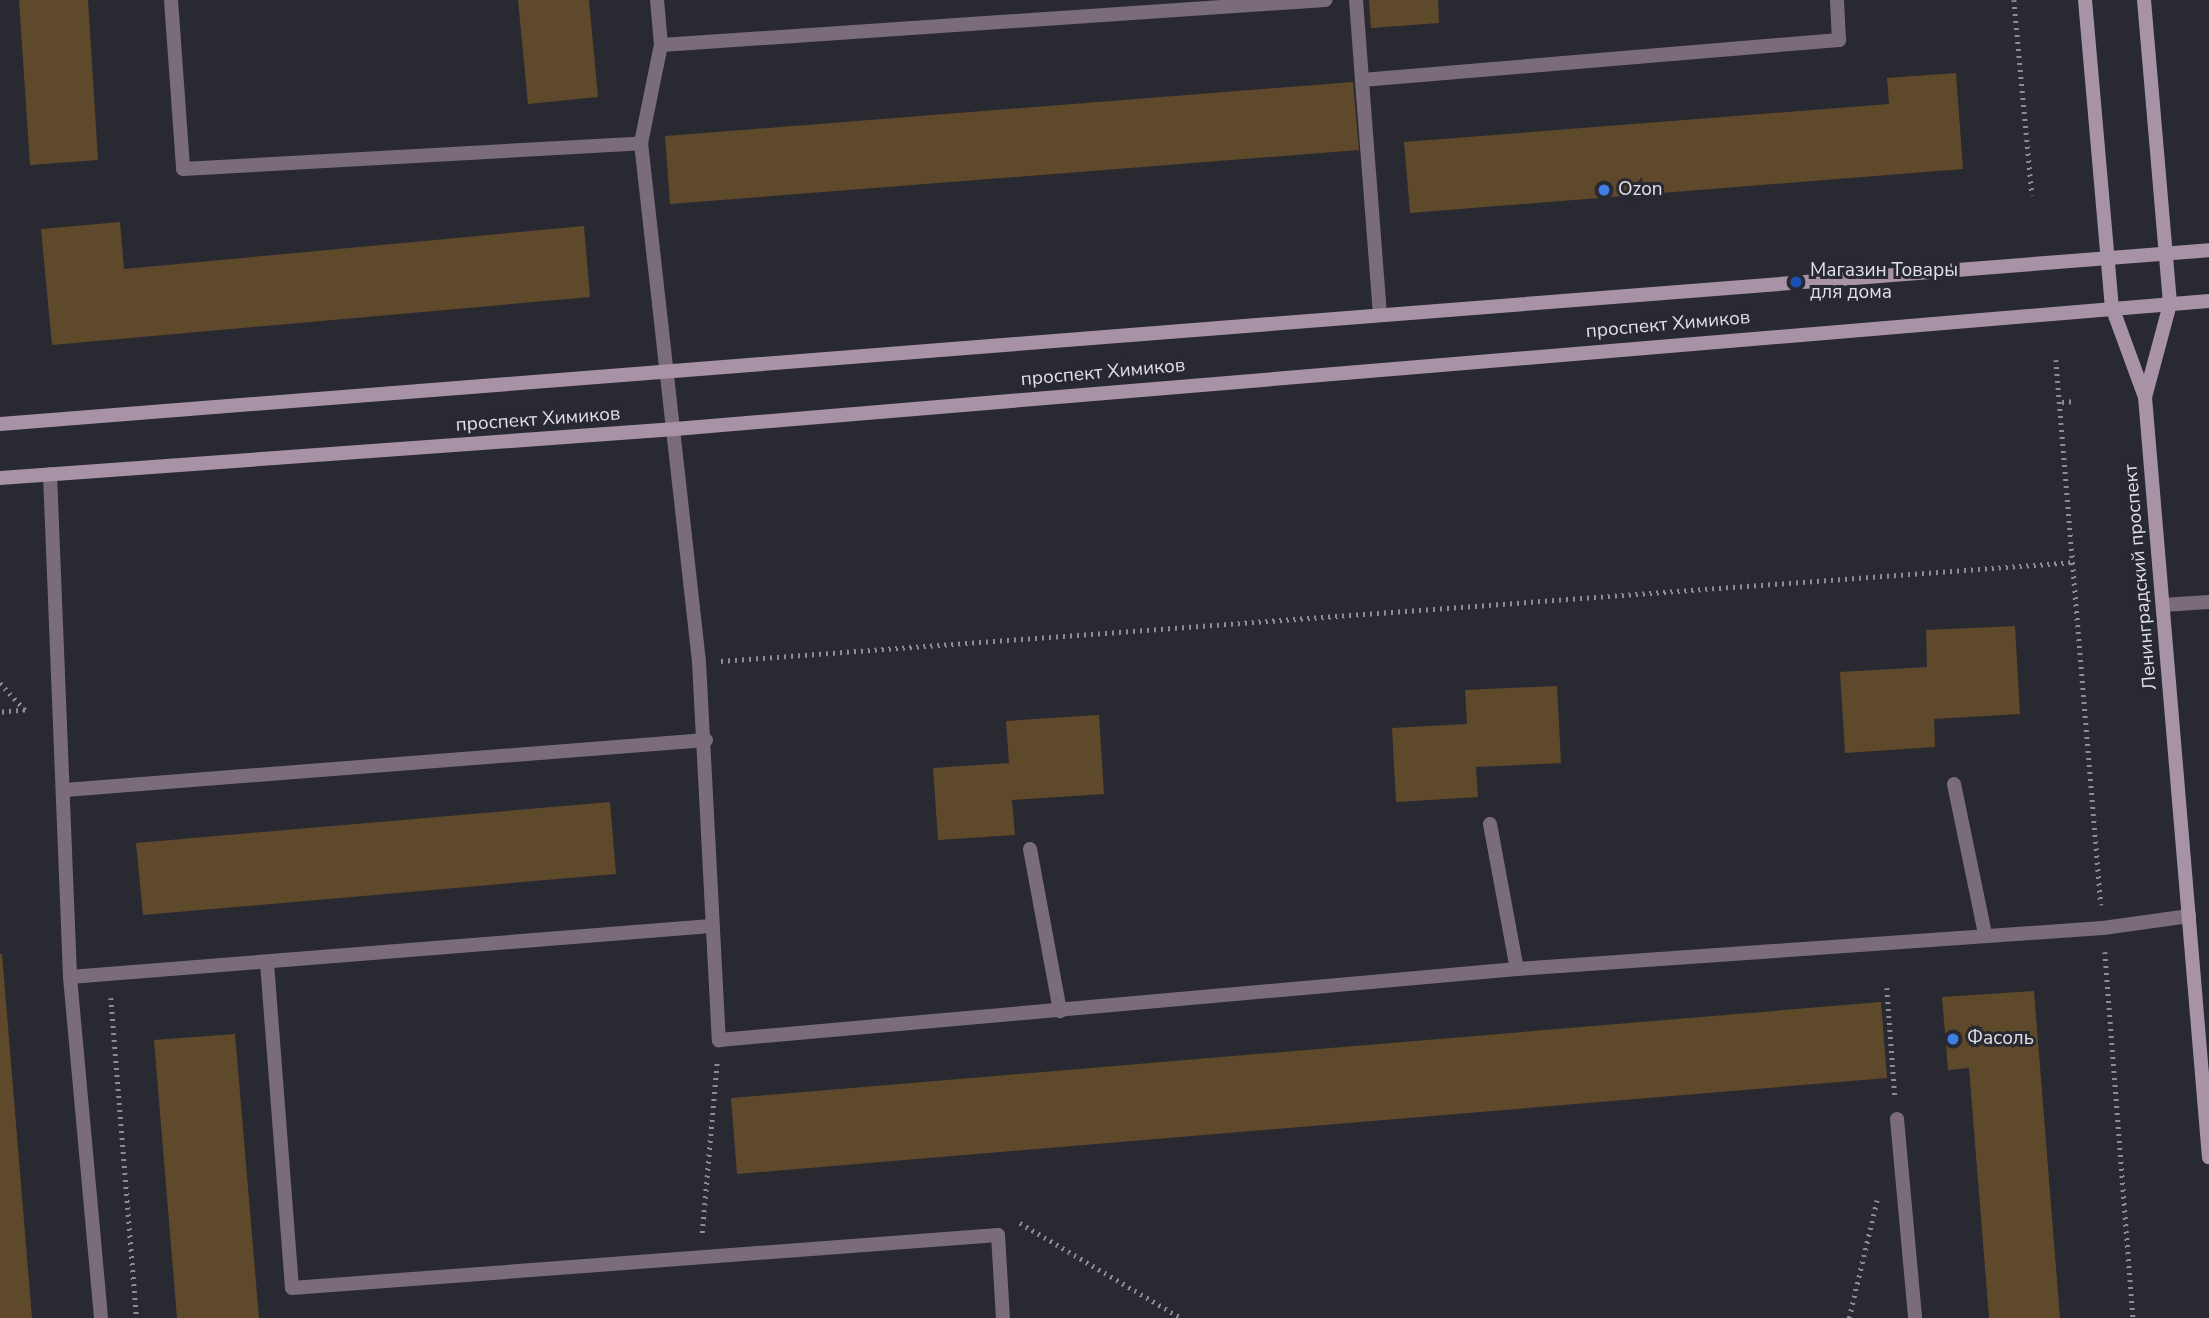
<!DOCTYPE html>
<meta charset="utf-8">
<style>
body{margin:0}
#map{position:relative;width:2209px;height:1318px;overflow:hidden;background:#292931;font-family:"Nunito Sans",sans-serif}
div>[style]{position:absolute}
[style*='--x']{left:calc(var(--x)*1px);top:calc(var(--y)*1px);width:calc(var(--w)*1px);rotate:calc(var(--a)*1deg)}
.building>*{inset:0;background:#5f492b}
.path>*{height:4.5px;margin-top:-2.25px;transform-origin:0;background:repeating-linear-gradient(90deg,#8d8c93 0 2px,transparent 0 7px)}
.service>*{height:14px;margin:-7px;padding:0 7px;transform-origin:7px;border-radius:7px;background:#7a6d79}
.secondary>*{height:14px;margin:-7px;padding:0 7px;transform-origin:7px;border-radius:7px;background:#a792a6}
.dots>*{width:19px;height:19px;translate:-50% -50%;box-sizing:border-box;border:4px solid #292931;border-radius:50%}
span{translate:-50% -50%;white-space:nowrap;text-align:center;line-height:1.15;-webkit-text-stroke:6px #292931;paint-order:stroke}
.poi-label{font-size:19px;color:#e1e0e6}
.left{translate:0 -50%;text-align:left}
.street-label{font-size:19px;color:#e1e0e6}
</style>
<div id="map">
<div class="building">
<i style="clip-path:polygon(19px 0,88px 0,98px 160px,30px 165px)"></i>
<i style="clip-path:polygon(518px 0,589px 0,598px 97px,528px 104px)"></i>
<i style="clip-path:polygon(1369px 0,1438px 0,1439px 23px,1371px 28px)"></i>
<i style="clip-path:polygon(1956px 73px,1963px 169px,1410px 213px,1404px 142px,1889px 104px,1887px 78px)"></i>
<i style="clip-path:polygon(1353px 82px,1359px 150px,670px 204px,665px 136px)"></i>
<i style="clip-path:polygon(120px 222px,124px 269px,584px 226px,590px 297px,52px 345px,41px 229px)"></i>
<i style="clip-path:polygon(2015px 626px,2020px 714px,1934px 719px,1935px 747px,1845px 753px,1840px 672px,1927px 667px,1926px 630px)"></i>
<i style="clip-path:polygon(1557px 686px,1561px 763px,1476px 767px,1478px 797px,1396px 802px,1392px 728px,1467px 724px,1465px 690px)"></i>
<i style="clip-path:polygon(1099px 715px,1104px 794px,1012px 800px,1015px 835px,938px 840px,933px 768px,1009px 763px,1006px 721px)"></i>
<i style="clip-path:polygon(610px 802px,616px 874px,143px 915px,136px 843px)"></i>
<i style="clip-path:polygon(0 954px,2px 954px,32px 1318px,0 1318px)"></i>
<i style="clip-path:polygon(2034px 991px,2060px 1318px,1989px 1318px,1969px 1068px,1948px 1070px,1942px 997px)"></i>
<i style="clip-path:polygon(1881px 1002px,1887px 1078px,737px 1174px,731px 1098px)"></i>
<i style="clip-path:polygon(235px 1034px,259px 1318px,177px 1318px,154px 1040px)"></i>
</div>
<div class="path">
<i style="--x:2014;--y:0;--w:196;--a:84.7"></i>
<i style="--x:2056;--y:360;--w:547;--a:85.28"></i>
<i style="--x:2062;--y:402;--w:14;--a:-4"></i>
<i style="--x:721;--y:661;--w:1357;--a:-4.18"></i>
<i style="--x:0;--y:683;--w:37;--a:47"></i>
<i style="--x:25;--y:710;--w:25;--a:175"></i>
<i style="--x:2105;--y:952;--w:367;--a:85.6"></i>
<i style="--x:1887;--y:988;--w:108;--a:85.8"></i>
<i style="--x:111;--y:998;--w:321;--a:85.4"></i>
<i style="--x:1020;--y:1223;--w:187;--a:30.5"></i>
<i style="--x:702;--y:1233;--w:172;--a:-85"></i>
<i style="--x:1849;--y:1318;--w:121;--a:-76.7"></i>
</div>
<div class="service">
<i style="--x:171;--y:0;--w:169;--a:85.9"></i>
<i style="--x:183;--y:169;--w:459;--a:-3.2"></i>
<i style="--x:641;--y:143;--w:100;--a:-78.5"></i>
<i style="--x:661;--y:45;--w:666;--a:-3.88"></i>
<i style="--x:657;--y:0;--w:45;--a:84.9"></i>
<i style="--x:1356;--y:0;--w:80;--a:85.7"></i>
<i style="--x:641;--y:143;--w:522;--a:83.62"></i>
<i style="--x:699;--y:662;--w:379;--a:87"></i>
<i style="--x:719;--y:1040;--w:801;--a:-5.08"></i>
<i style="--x:1517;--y:969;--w:587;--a:-4"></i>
<i style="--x:2103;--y:928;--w:87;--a:-7.9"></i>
<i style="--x:1380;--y:315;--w:236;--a:-94.4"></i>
<i style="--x:1362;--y:80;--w:479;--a:-4.8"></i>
<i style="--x:1839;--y:40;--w:40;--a:-92.9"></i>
<i style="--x:50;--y:474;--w:503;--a:87.72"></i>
<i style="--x:70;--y:977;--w:342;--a:84.8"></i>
<i style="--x:2163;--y:605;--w:46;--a:-3.7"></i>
<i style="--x:1954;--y:784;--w:153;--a:78.3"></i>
<i style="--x:65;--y:790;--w:643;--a:-4.46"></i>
<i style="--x:1490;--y:824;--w:147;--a:79.5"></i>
<i style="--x:1030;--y:849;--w:165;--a:79.5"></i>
<i style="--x:267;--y:963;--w:326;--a:85.6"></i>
<i style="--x:292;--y:1288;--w:708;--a:-4.29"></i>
<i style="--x:998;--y:1235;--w:83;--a:86.6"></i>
<i style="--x:70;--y:977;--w:643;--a:-4.55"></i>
<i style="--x:1897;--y:1119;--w:200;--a:84.8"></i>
</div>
<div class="secondary">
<i style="--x:2085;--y:0;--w:308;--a:85"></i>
<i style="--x:2112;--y:307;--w:96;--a:69.9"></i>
<i style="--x:2145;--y:397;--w:763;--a:85.19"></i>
<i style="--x:2144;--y:0;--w:305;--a:85.1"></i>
<i style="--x:2170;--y:304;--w:96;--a:105"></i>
<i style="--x:0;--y:424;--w:2216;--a:-4.5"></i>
<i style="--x:0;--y:478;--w:677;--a:-4.15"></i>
<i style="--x:675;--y:429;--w:1539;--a:-4.77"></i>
</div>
<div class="dots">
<i style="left:1604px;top:190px;background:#3f7fe0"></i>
<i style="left:1796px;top:282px;background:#1a4fb4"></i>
<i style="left:1953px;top:1039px;background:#3f7fe0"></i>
</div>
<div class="poi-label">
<span class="left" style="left:1618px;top:190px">Ozon</span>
<span class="left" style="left:1810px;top:282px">Магазин Товары<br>для дома</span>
<span class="left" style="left:1967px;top:1039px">Фасоль</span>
</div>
<div class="street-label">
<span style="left:1668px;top:325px;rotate:-5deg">проспект Химиков</span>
<span style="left:1103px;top:373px;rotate:-5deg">проспект Химиков</span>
<span style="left:538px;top:420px;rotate:-4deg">проспект Химиков</span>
<span style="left:2141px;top:577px;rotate:-95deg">Ленинградский проспект</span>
</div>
</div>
